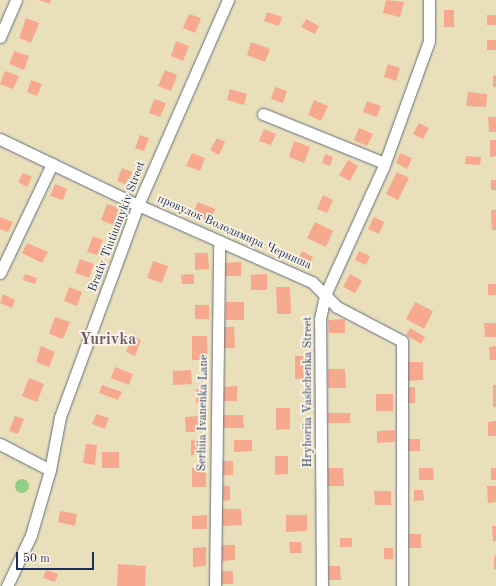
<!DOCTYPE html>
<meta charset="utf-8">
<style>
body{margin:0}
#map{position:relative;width:496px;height:586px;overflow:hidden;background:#e9dfbb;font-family:"Old Standard TT",serif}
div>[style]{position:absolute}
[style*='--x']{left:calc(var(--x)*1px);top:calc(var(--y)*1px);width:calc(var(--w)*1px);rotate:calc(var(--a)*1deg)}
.green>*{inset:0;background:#91ce84}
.round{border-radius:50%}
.building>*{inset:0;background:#f6a98f}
.roads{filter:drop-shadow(0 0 1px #636d7f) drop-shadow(0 0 1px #636d7f)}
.street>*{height:11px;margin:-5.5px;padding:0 5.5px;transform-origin:5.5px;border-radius:5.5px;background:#fff}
span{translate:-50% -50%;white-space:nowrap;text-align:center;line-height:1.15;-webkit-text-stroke:3.5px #fcf5e5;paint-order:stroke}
.street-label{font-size:12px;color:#1b2f5e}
.district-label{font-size:16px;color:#685a6f;font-weight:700}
.scale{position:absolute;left:16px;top:552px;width:78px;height:18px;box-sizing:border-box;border:2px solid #1b2f5e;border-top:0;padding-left:5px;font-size:12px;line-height:14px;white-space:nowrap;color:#1b2f5e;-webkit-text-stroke:3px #fcf5e5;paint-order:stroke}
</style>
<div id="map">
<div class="green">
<i class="round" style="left:15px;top:479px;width:14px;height:14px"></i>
</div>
<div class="building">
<i style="clip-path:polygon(39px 0,51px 0,50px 4px)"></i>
<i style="clip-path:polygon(386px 0,404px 2px,400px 17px,383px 13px)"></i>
<i style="clip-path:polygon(444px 10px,454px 10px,454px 27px,444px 27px)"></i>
<i style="clip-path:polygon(267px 12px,282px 17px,279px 26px,264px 21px)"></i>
<i style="clip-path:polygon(189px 14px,201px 18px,195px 33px,183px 28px)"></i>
<i style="clip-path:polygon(487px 15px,496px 15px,496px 25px,487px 25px)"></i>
<i style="clip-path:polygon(26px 18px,39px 23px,31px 43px,19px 38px)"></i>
<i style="clip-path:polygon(306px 19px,319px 26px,315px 34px,301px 27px)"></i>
<i style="clip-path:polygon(487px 40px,496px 40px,496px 50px,487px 50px)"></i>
<i style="clip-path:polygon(176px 41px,189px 46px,183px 61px,171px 56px)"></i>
<i style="clip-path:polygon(251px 42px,270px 49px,265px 62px,247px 55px)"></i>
<i style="clip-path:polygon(14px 51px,29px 56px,24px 70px,9px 64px)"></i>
<i style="clip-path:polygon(388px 64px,400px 68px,396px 81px,384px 77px)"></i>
<i style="clip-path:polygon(165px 70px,177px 75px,171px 91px,158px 86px)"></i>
<i style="clip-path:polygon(5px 71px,19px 76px,13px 89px,0 84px)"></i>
<i style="clip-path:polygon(496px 75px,496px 87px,493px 87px,493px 76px)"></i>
<i style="clip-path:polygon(31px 80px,42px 84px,37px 96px,27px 92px)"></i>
<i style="clip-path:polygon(275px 87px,287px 91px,283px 103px,271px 99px)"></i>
<i style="clip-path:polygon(230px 89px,247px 94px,244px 105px,227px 100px)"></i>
<i style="clip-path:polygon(468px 92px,487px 94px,486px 107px,466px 106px)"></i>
<i style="clip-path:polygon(154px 99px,166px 103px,160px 117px,149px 113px)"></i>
<i style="clip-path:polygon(314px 100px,328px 106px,321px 121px,308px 115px)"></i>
<i style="clip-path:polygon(367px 101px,381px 106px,377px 117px,363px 112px)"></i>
<i style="clip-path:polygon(488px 117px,496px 117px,496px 132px,489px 132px)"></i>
<i style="clip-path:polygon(419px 123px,429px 128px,423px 139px,413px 134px)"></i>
<i style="clip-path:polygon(359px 128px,373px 134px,367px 146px,354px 140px)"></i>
<i style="clip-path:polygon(264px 129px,276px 134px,271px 145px,259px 141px)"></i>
<i style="clip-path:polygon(140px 135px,149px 138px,144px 151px,135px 148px)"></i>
<i style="clip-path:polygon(217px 138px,225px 142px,219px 155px,210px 150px)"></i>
<i style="clip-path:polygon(490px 140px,496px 140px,496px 156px,490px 157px)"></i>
<i style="clip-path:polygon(294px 141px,310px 147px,304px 163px,289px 157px)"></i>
<i style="clip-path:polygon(192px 153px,205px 158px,200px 171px,186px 166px)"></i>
<i style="clip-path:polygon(400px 153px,412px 158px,407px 169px,396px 163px)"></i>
<i style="clip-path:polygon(325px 154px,333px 157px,330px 166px,322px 163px)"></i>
<i style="clip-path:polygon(466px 156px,481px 157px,480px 165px,465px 164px)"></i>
<i style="clip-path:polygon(348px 160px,358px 166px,350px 181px,339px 175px)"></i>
<i style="clip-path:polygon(122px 168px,132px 172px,127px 185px,117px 181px)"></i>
<i style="clip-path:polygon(397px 172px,409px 178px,398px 200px,386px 194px)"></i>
<i style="clip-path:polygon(23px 173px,32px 177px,27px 187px,18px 182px)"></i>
<i style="clip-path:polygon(491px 180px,496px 180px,496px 190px,491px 190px)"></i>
<i style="clip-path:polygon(55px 184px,67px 189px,63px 200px,50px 196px)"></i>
<i style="clip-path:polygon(323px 195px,333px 200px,327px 213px,317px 209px)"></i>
<i style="clip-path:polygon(198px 202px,215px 209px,210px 222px,192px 215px)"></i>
<i style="clip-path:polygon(107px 204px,119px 208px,113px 225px,101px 220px)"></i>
<i style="clip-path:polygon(491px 210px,496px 210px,496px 230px,492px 230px)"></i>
<i style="clip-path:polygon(0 217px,13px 222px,8px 232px,0 229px)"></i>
<i style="clip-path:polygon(374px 217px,384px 222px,379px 234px,368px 229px)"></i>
<i style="clip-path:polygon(315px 222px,333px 231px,326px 247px,307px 238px)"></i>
<i style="clip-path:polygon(93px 236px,103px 240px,97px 255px,87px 252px)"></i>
<i style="clip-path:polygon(27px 243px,48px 252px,42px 263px,22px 253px)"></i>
<i style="clip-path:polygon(302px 251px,313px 257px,307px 269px,297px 263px)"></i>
<i style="clip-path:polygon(359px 251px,370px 256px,366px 265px,355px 260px)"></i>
<i style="clip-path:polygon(195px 253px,208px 253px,209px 269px,195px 270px)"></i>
<i style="clip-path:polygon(80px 259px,94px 264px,89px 278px,75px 273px)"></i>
<i style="clip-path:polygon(153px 261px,168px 266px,162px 283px,147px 278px)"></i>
<i style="clip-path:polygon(241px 262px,241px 276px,224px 276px,224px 263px)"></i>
<i style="clip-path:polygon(25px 274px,37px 278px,35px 284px,23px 280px)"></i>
<i style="clip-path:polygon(194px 274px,194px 284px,182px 284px,181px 275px)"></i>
<i style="clip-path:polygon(267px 274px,267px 290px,251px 290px,251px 275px)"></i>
<i style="clip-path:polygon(350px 274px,362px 281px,355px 293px,343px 287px)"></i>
<i style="clip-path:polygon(488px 284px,496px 284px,496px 295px,488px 295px)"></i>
<i style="clip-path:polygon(69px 287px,82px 292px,77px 306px,64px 301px)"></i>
<i style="clip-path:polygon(276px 287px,290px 287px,291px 314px,277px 314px)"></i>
<i style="clip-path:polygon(3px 294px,15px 300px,12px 308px,0 303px)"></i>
<i style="clip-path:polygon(226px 302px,244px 302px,244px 320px,226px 320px)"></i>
<i style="clip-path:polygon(415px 302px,433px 311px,424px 329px,406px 319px)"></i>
<i style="clip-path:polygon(195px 305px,209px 305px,209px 319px,195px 319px)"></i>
<i style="clip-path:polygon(55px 317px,70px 322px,63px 339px,49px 334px)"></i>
<i style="clip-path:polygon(345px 319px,345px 333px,329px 333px,328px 320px)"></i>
<i style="clip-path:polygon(484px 323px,496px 323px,496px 337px,485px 337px)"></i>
<i style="clip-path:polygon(224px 327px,234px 327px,235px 348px,224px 348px)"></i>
<i style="clip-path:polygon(410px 328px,425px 337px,421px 344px,406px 335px)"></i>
<i style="clip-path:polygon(133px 336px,141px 340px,135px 356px,126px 352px)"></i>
<i style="clip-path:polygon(192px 336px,207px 336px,208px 360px,192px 360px)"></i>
<i style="clip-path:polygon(41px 346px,55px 352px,49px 367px,36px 362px)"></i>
<i style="clip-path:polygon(496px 346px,496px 360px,490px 360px,489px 347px)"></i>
<i style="clip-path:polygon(295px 356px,309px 356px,309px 379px,295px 379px)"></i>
<i style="clip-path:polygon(407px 362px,423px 362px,423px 380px,407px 381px)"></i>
<i style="clip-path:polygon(115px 367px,133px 374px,129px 385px,111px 378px)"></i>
<i style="clip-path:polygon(328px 369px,345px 369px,346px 388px,328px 388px)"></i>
<i style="clip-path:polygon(191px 370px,192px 384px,173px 385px,173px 371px)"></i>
<i style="clip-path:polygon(29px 378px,44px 384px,37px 402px,22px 396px)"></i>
<i style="clip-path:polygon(102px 385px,122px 392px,118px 400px,99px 393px)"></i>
<i style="clip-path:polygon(493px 385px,496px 385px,496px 407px,493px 407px)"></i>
<i style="clip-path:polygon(237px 386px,237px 401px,222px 401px,222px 387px)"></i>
<i style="clip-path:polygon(405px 387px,415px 387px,415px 403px,405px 403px)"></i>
<i style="clip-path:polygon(196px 389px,207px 389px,207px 403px,196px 403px)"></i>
<i style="clip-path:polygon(376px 394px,393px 394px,393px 411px,376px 411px)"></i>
<i style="clip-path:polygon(276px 408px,290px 408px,290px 429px,276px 430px)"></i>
<i style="clip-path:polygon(328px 413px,350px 413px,350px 423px,328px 423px)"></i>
<i style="clip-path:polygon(96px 414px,109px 418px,105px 429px,92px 424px)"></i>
<i style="clip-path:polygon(223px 415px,243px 415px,244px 428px,223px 428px)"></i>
<i style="clip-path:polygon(15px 416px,24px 419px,18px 434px,9px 431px)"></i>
<i style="clip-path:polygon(199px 416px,200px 432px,186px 432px,185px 417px)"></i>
<i style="clip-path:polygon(496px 421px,496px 436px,488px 436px,488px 422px)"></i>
<i style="clip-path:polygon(395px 430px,395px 442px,377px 443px,377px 431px)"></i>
<i style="clip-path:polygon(207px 439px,207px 454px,191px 455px,191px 440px)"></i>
<i style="clip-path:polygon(407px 439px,420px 439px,420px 451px,407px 451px)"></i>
<i style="clip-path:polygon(234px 440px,252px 440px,252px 451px,234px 452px)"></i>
<i style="clip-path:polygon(86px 444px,97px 445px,95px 465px,83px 463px)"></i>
<i style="clip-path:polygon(102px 452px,119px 452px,119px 468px,102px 468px)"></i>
<i style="clip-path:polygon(275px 456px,288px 456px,288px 474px,275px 475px)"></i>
<i style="clip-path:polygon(221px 461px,233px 461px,233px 475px,221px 475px)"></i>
<i style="clip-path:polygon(192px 468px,206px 468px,206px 487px,192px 487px)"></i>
<i style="clip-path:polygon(328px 468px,343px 468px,344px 486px,328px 486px)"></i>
<i style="clip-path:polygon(419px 468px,433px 468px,434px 480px,419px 480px)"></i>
<i style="clip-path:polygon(491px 468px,496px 468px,496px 480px,491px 480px)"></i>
<i style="clip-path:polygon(223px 486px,230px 486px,230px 500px,223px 501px)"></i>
<i style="clip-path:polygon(487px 486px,496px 486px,496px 502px,488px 503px)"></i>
<i style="clip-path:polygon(414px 490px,423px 490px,424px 500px,414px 501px)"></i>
<i style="clip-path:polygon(374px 491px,391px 491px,391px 505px,375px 505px)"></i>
<i style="clip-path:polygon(222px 509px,241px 509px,242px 525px,223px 526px)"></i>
<i style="clip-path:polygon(60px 511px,77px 514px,75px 526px,58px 522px)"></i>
<i style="clip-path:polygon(207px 515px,207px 529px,192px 529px,192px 516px)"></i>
<i style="clip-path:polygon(286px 515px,307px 515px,307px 531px,286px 532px)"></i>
<i style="clip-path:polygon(492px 526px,496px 526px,496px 541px,493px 541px)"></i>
<i style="clip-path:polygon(409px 534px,421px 534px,421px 548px,409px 548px)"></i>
<i style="clip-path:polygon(340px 538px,352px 538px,352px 547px,340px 547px)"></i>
<i style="clip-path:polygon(289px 542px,301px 542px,302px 553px,290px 553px)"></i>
<i style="clip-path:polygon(221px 545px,235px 545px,235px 560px,222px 561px)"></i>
<i style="clip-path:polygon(206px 547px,206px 566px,193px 567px,193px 548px)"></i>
<i style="clip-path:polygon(384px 548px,393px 548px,393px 559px,384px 559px)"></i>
<i style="clip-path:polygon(496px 555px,496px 569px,494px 569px,494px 556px)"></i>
<i style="clip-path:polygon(118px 564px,146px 566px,145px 586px,117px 586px)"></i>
<i style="clip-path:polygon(328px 566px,340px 566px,341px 580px,329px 580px)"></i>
<i style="clip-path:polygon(46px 570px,58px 574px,55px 582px,43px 578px)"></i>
<i style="clip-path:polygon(222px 571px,233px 571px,233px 584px,222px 584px)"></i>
</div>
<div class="roads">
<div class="street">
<i style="--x:0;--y:37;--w:40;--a:-66.6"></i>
<i style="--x:263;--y:114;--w:131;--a:22"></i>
<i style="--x:0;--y:139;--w:153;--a:25.6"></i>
<i style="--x:138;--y:205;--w:190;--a:23.9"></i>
<i style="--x:312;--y:282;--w:35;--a:45"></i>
<i style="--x:337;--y:307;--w:73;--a:27.6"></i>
<i style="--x:402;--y:341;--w:245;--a:90"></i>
<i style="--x:0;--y:273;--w:121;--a:-64.5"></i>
<i style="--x:0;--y:444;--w:56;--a:27.5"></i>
<i style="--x:7;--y:586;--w:56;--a:-64.8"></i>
<i style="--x:31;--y:535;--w:68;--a:-73.7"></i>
<i style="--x:50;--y:470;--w:54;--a:-79.3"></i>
<i style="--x:60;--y:417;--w:226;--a:-69.8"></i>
<i style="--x:138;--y:205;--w:224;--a:-66.3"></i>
<i style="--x:215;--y:586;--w:345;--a:-89.3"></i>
<i style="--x:322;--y:586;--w:267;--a:-90.4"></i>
<i style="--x:320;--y:319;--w:25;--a:-78"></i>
<i style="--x:325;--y:295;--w:140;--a:-65.5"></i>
<i style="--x:383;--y:168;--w:135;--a:-70.1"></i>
<i style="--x:429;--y:41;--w:41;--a:-90"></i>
</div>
</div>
<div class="street-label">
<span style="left:118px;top:227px;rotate:-69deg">Brativ Tiutiunnykiv Street</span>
<span style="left:234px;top:233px;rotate:24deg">провулок Володимира Черниша</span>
<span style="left:309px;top:392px;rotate:-90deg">Hryhoriia Vashchenka Street</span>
<span style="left:204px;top:413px;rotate:-89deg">Serhiia Ivanenka Lane</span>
</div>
<div class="district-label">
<span style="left:108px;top:340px">Yurivka</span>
</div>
<div class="scale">50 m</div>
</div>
